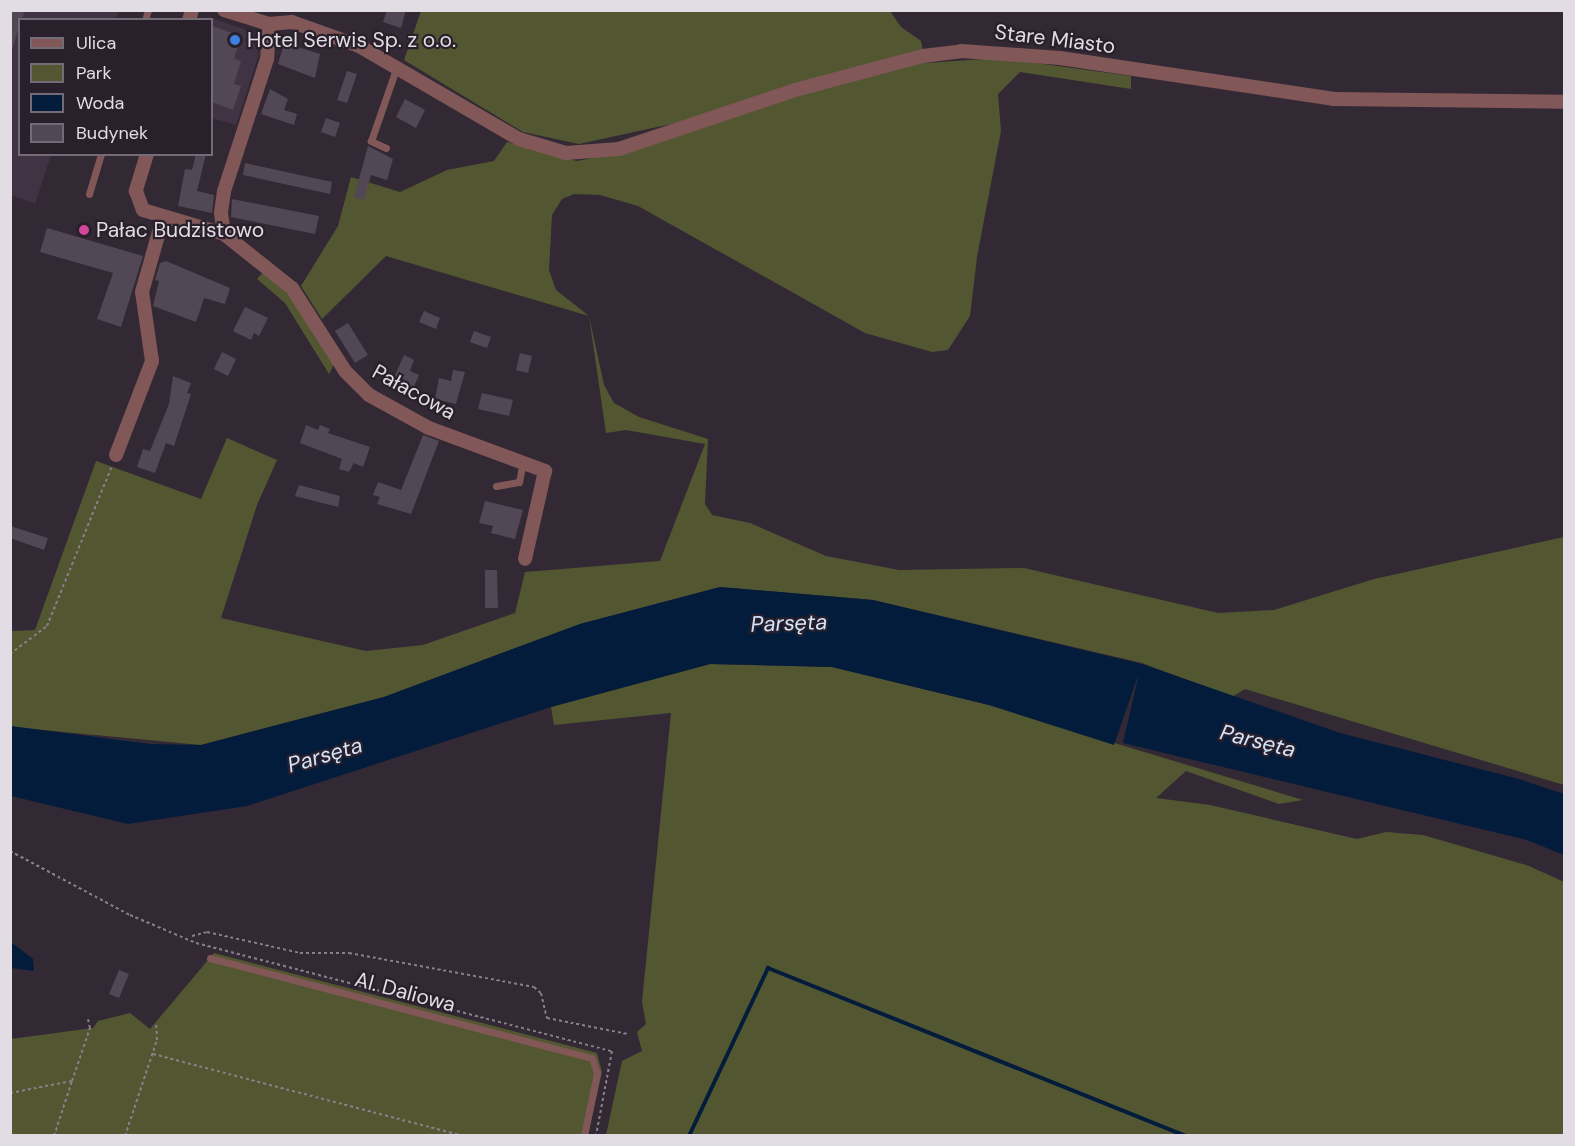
<!DOCTYPE html>
<meta charset="utf-8">
<style>
body{margin:0}
#map{position:relative;width:1575px;height:1146px;overflow:hidden;background:#322935;font-family:"DM Sans",sans-serif}
div>[style]{position:absolute}
[style*='--x']{left:calc(var(--x)*1px);top:calc(var(--y)*1px);width:calc(var(--w)*1px);rotate:calc(var(--a)*1deg)}
.built>*{inset:0;background:#403343}
.green>*{inset:0;background:#535731}
.water>*{inset:0;background:#041c3b}
.stream>*{height:4px;margin:-2px;padding:0 2px;transform-origin:2px;border-radius:2px;background:#041c3b}
.building>*{inset:0;background:#524855}
.path>*{height:2px;margin-top:-1px;transform-origin:0;background:repeating-linear-gradient(90deg,#87808a 0 3px,transparent 0 6px)}
.lane>*{height:7px;margin:-3.5px;padding:0 3.5px;transform-origin:3.5px;border-radius:3.5px;background:#815757}
.street>*{height:14px;margin:-7px;padding:0 7px;transform-origin:7px;border-radius:7px;background:#815757}
.dots>*{width:16px;height:16px;translate:-50% -50%;box-sizing:border-box;border:3px solid #29202b;border-radius:50%}
span{translate:-50% -50%;white-space:nowrap;text-align:center;line-height:1.15;-webkit-text-stroke:4.5px #29202b;paint-order:stroke}
.street-label{font-size:21px;color:#e2dce4}
.poi-label{font-size:21px;color:#e2dce4}
.left{translate:0 -50%;text-align:left}
.water-label{font-size:22px;color:#d2e4fc;font-style:italic}
.frame{position:absolute;inset:0;border:12px solid #e2dce4;pointer-events:none}
.legend{position:absolute;left:18px;top:18px;width:195px;height:138px;box-sizing:border-box;background:#29202b;border:2px solid #736b75;margin:0;padding:8px 10px;list-style:none;font-size:18px;color:#e2dce4}
.legend li{display:flex;align-items:center;gap:12px;height:30px}
.legend b{width:30px;border:2px solid #736b75}
</style>
<div id="map">
<div class="built">
<i style="clip-path:polygon(10px 11px,119px 11px,116px 19px,20px 20px,20px 154px,51px 155px,35px 204px,11px 195px)"></i>
<i style="clip-path:polygon(209px 17px,247px 30px,259px 54px,236px 125px,212px 118px,212px 20px,204px 20px)"></i>
</div>
<div class="green">
<i style="clip-path:polygon(421px 11px,890px 11px,901px 27px,921px 41px,925px 63px,999px 58px,1131px 76px,1131px 89px,1020px 72px,998px 94px,1001px 131px,977px 257px,970px 316px,948px 350px,932px 352px,865px 333px,638px 206px,600px 195px,574px 194px,562px 199px,552px 215px,549px 270px,556px 290px,589px 316px,604px 385px,614px 403px,639px 417px,708px 439px,705px 504px,712px 515px,750px 523px,826px 556px,899px 570px,1024px 568px,1218px 613px,1274px 610px,1374px 579px,1564px 537px,1564px 785px,1245px 689px,1232px 697px,1142px 663px,873px 600px,720px 587px,580px 624px,384px 697px,201px 745px,11px 727px,11px 631px,35px 630px,96px 461px,201px 499px,227px 438px,277px 460px,257px 505px,221px 618px,366px 651px,423px 645px,515px 613px,525px 572px,660px 561px,705px 444px,626px 430px,606px 433px,589px 316px,386px 256px,322px 319px,301px 286px,338px 226px,351px 177px,400px 192px,447px 170px,494px 161px,507px 142px,577px 161px,613px 154px,685px 121px,579px 144px,523px 132px,404px 60px)"></i>
<i style="clip-path:polygon(264px 271px,288px 292px,334px 364px,329px 374px,285px 303px,257px 279px)"></i>
<i style="clip-path:polygon(710px 664px,832px 667px,989px 705px,1303px 800px,1279px 804px,1186px 771px,1156px 798px,1210px 805px,1357px 839px,1386px 832px,1423px 835px,1529px 866px,1564px 882px,1564px 1135px,606px 1135px,622px 1061px,642px 1051px,637px 1032px,646px 1024px,642px 1002px,671px 713px,554px 725px,551px 707px)"></i>
<i style="clip-path:polygon(214px 953px,597px 1053px,602px 1072px,588px 1135px,11px 1136px,11px 1039px,93px 1028px,98px 1021px,130px 1013px,150px 1029px)"></i>
</div>
<div class="water">
<i style="clip-path:polygon(720px 587px,873px 600px,1142px 664px,1340px 733px,1519px 779px,1564px 794px,1564px 855px,1527px 840px,1123px 743px,1139px 673px,1114px 745px,989px 705px,832px 667px,710px 664px,551px 707px,247px 806px,128px 824px,11px 796px,11px 726px,150px 744px,201px 745px,384px 697px,580px 624px)"></i>
<i style="clip-path:polygon(11px 942px,33px 959px,34px 971px,11px 968px)"></i>
</div>
<div class="stream">
<i style="--x:689;--y:1136;--w:186;--a:-64.8"></i>
<i style="--x:768;--y:968;--w:450;--a:21.9"></i>
</div>
<div class="building">
<i style="clip-path:polygon(10px 10px,25px 10px,12px 49px,10px 49px)"></i>
<i style="clip-path:polygon(387px 10px,406px 10px,401px 28px,383px 22px)"></i>
<i style="clip-path:polygon(212px 26px,241px 36px,234px 59px,241px 61px,234px 84px,241px 86px,233px 110px,212px 102px)"></i>
<i style="clip-path:polygon(291px 45px,320px 54px,315px 78px,278px 64px,283px 47px)"></i>
<i style="clip-path:polygon(347px 71px,357px 74px,347px 103px,337px 100px)"></i>
<i style="clip-path:polygon(270px 89px,288px 99px,284px 110px,297px 114px,294px 125px,261px 114px)"></i>
<i style="clip-path:polygon(405px 99px,425px 110px,416px 128px,396px 117px)"></i>
<i style="clip-path:polygon(326px 118px,340px 123px,335px 137px,321px 132px)"></i>
<i style="clip-path:polygon(368px 146px,393px 159px,387px 180px,371px 175px,364px 200px,354px 197px)"></i>
<i style="clip-path:polygon(196px 154px,206px 154px,197px 191px,214px 195px,212px 213px,178px 206px,185px 169px,192px 170px)"></i>
<i style="clip-path:polygon(245px 163px,332px 182px,330px 194px,243px 175px)"></i>
<i style="clip-path:polygon(232px 199px,319px 216px,315px 234px,231px 217px)"></i>
<i style="clip-path:polygon(47px 228px,143px 256px,121px 327px,97px 319px,113px 273px,40px 252px)"></i>
<i style="clip-path:polygon(166px 261px,230px 288px,225px 304px,204px 298px,196px 322px,153px 306px,159px 281px,155px 280px,160px 263px)"></i>
<i style="clip-path:polygon(245px 307px,268px 318px,259px 336px,254px 333px,251px 340px,233px 331px)"></i>
<i style="clip-path:polygon(424px 311px,440px 318px,436px 329px,419px 322px)"></i>
<i style="clip-path:polygon(348px 323px,368px 355px,355px 363px,335px 331px)"></i>
<i style="clip-path:polygon(474px 331px,491px 337px,487px 348px,470px 342px)"></i>
<i style="clip-path:polygon(222px 352px,236px 359px,228px 376px,214px 369px)"></i>
<i style="clip-path:polygon(520px 353px,532px 356px,528px 373px,516px 370px)"></i>
<i style="clip-path:polygon(404px 355px,414px 360px,410px 371px,419px 375px,413px 389px,393px 380px)"></i>
<i style="clip-path:polygon(453px 370px,465px 372px,456px 404px,435px 399px,439px 378px,451px 381px)"></i>
<i style="clip-path:polygon(173px 376px,191px 383px,187px 393px,191px 394px,174px 446px,166px 443px,155px 473px,137px 467px,143px 449px,150px 451px,169px 404px)"></i>
<i style="clip-path:polygon(482px 393px,513px 400px,509px 416px,478px 409px)"></i>
<i style="clip-path:polygon(306px 425px,318px 430px,320px 425px,330px 429px,328px 433px,370px 447px,363px 467px,354px 463px,349px 472px,339px 469px,342px 459px,300px 443px)"></i>
<i style="clip-path:polygon(423px 435px,439px 441px,411px 514px,377px 504px,380px 497px,373px 495px,378px 482px,401px 490px)"></i>
<i style="clip-path:polygon(299px 485px,340px 496px,338px 507px,295px 496px)"></i>
<i style="clip-path:polygon(485px 501px,523px 510px,515px 539px,491px 533px,493px 526px,479px 523px)"></i>
<i style="clip-path:polygon(10px 526px,48px 538px,44px 550px,10px 538px)"></i>
<i style="clip-path:polygon(485px 570px,497px 570px,498px 608px,485px 608px)"></i>
<i style="clip-path:polygon(119px 970px,129px 974px,119px 998px,109px 994px)"></i>
</div>
<div class="path">
<i style="--x:10;--y:654;--w:46;--a:-37.1"></i>
<i style="--x:47;--y:626;--w:173;--a:-67.9"></i>
<i style="--x:10;--y:851;--w:136;--a:28.1"></i>
<i style="--x:130;--y:915;--w:72;--a:23"></i>
<i style="--x:196;--y:943;--w:430;--a:14.6"></i>
<i style="--x:612;--y:1051;--w:86;--a:100.7"></i>
<i style="--x:192;--y:936;--w:16;--a:-15"></i>
<i style="--x:207;--y:932;--w:95;--a:12.7"></i>
<i style="--x:300;--y:953;--w:49;--a:0"></i>
<i style="--x:349;--y:953;--w:188;--a:10.4"></i>
<i style="--x:534;--y:987;--w:9;--a:41"></i>
<i style="--x:541;--y:993;--w:26;--a:77"></i>
<i style="--x:547;--y:1018;--w:82;--a:11.3"></i>
<i style="--x:153;--y:1054;--w:321;--a:14.8"></i>
<i style="--x:10;--y:1093;--w:63;--a:-11"></i>
<i style="--x:72;--y:1081;--w:56;--a:-71.2"></i>
<i style="--x:90;--y:1028;--w:9;--a:-103"></i>
<i style="--x:54;--y:1136;--w:58;--a:-71.9"></i>
<i style="--x:125;--y:1136;--w:101;--a:-71.6"></i>
<i style="--x:157;--y:1040;--w:17;--a:-93"></i>
</div>
<div class="lane">
<i style="--x:145;--y:20;--w:10;--a:-73"></i>
<i style="--x:386;--y:148;--w:17;--a:-155"></i>
<i style="--x:371;--y:141;--w:79;--a:-70.9"></i>
<i style="--x:89;--y:194;--w:42;--a:-73.3"></i>
<i style="--x:496;--y:486;--w:23;--a:-10"></i>
<i style="--x:519;--y:482;--w:20;--a:-79"></i>
<i style="--x:210;--y:958;--w:395;--a:14.7"></i>
<i style="--x:592;--y:1058;--w:16;--a:72"></i>
<i style="--x:597;--y:1073;--w:64;--a:101.7"></i>
</div>
<div class="street">
<i style="--x:224;--y:10;--w:47;--a:17.3"></i>
<i style="--x:269;--y:24;--w:23;--a:-5"></i>
<i style="--x:292;--y:22;--w:71;--a:19.7"></i>
<i style="--x:359;--y:46;--w:185;--a:30.2"></i>
<i style="--x:519;--y:139;--w:49;--a:16.6"></i>
<i style="--x:566;--y:153;--w:53;--a:-4.3"></i>
<i style="--x:619;--y:149;--w:186;--a:-18.5"></i>
<i style="--x:795;--y:90;--w:132;--a:-14.9"></i>
<i style="--x:923;--y:56;--w:38;--a:-7"></i>
<i style="--x:961;--y:51;--w:99;--a:4"></i>
<i style="--x:1060;--y:58;--w:276;--a:8.5"></i>
<i style="--x:1333;--y:99;--w:231;--a:0.7"></i>
<i style="--x:189;--y:20;--w:10;--a:-73"></i>
<i style="--x:269;--y:24;--w:35;--a:93"></i>
<i style="--x:267;--y:59;--w:139;--a:108"></i>
<i style="--x:224;--y:191;--w:22;--a:98"></i>
<i style="--x:221;--y:213;--w:21;--a:82"></i>
<i style="--x:224;--y:234;--w:87;--a:38.5"></i>
<i style="--x:292;--y:288;--w:98;--a:57.4"></i>
<i style="--x:345;--y:371;--w:34;--a:45"></i>
<i style="--x:369;--y:395;--w:68;--a:28.8"></i>
<i style="--x:429;--y:428;--w:124;--a:20.3"></i>
<i style="--x:545;--y:471;--w:90;--a:102.8"></i>
<i style="--x:147;--y:154;--w:39;--a:107"></i>
<i style="--x:136;--y:191;--w:20;--a:70"></i>
<i style="--x:143;--y:210;--w:84;--a:16.5"></i>
<i style="--x:116;--y:455;--w:101;--a:-69"></i>
<i style="--x:152;--y:361;--w:70;--a:-98.2"></i>
<i style="--x:142;--y:292;--w:77;--a:-74.2"></i>
</div>
<div class="dots">
<i style="left:235px;top:40px;background:#3f7fe0"></i>
<i style="left:84px;top:230px;background:#d1479c"></i>
</div>
<div class="street-label">
<span style="left:1055px;top:39px;rotate:7deg">Stare Miasto</span>
<span style="left:414px;top:392px;rotate:29deg">Pałacowa</span>
<span style="left:405px;top:992px;rotate:15deg">Al. Daliowa</span>
</div>
<div class="poi-label">
<span class="left" style="left:247px;top:40px">Hotel Serwis Sp. z o.o.</span>
<span class="left" style="left:96px;top:230px">Pałac Budzistowo</span>
</div>
<div class="water-label">
<span style="left:789px;top:623px;rotate:-2deg">Parsęta</span>
<span style="left:1258px;top:741px;rotate:14deg">Parsęta</span>
<span style="left:325px;top:755px;rotate:-16deg">Parsęta</span>
</div>
<div class="frame"></div>
<ul class="legend">
<li><b style="height:8px;background:#815757"></b>Ulica</li>
<li><b style="height:16px;background:#535731"></b>Park</li>
<li><b style="height:16px;background:#041c3b"></b>Woda</li>
<li><b style="height:16px;background:#524855"></b>Budynek</li>
</ul>
</div>
